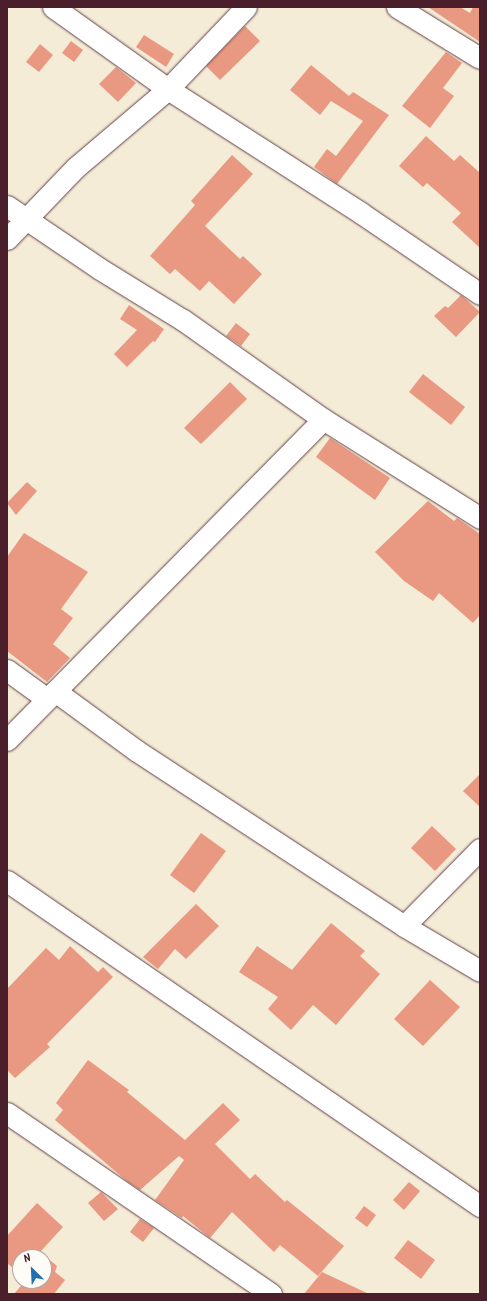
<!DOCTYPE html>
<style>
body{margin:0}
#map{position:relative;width:487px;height:1301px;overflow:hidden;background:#f4ecd7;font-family:Kalam,sans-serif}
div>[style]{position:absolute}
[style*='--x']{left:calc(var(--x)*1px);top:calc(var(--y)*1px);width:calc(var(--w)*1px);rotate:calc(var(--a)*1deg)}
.building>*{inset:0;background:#e99881}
.roads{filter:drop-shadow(0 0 1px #643e45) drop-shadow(0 0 1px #643e45)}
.street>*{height:21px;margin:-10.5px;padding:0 10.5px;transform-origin:10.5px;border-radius:10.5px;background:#fff}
span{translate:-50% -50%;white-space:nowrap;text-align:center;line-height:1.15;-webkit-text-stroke:3.5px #fdfcf7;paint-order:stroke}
.frame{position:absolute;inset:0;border:8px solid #4a1f2b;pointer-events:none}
.north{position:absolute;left:12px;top:1249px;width:40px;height:40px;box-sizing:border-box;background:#fdfcf7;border:1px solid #b5a4a5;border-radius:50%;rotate:336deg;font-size:11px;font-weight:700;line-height:16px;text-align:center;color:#4a1f2b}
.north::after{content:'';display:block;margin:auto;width:14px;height:18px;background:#1f6fb2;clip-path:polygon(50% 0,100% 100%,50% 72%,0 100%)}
</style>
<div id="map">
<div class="building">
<i style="clip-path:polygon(428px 7px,460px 7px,470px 13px,473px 7px,480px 7px,480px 42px)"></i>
<i style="clip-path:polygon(245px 26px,260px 41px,220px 80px,206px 66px)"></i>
<i style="clip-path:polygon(144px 35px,174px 54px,166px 67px,136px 47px)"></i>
<i style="clip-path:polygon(71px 41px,83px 50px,74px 62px,62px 53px)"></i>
<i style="clip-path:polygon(40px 44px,53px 55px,39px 72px,26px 62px)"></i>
<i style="clip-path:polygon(446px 52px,462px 63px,443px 88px,454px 96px,430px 128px,402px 106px)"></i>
<i style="clip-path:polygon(311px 65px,349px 96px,353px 92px,389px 115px,337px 184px,314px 167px,327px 149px,336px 156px,363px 121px,331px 101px,320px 115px,290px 90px)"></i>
<i style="clip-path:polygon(116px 67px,136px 83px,118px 102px,99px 84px)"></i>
<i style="clip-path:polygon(426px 136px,454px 161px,460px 155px,480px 173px,480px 248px,452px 222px,461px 213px,427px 183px,423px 187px,399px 166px)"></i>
<i style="clip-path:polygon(232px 155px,253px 174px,205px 226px,240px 259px,243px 256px,262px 274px,234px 304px,209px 281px,200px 291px,175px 269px,170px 274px,150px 256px,195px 205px,191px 201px)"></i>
<i style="clip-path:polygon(461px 295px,480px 312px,456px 337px,434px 316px,445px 306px,448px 308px)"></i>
<i style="clip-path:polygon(129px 305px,164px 329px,155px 342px,153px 341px,127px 367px,114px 354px,137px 330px,120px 319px)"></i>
<i style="clip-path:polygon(236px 323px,250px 334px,241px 346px,226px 336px)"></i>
<i style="clip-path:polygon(423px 374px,465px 407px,451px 425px,409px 392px)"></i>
<i style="clip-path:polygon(230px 382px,247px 399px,201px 444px,184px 428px)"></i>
<i style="clip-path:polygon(330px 438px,390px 478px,375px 500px,316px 457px)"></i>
<i style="clip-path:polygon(27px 482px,37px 491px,16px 515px,7px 503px)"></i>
<i style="clip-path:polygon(428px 501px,454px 521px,457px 518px,480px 534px,480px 615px,473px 623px,439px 593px,433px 601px,404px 581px,375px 552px)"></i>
<i style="clip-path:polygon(24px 533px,88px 572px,61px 609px,73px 618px,53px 644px,70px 658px,47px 682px,7px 651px,7px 557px)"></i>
<i style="clip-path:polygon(480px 774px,480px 807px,463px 791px)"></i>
<i style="clip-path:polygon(432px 826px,456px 849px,435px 871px,411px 848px)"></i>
<i style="clip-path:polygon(201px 833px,226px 851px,194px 893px,170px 875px)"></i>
<i style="clip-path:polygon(196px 904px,219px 926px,186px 959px,175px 949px,158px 969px,143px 957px)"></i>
<i style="clip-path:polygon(331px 923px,365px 951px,360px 956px,380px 974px,336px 1025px,313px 1005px,291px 1030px,268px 1009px,278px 997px,239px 972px,257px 946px,292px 970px)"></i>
<i style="clip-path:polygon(70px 946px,98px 972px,103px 967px,113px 977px,47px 1044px,50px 1047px,15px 1078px,7px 1070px,7px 989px,46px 948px,59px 960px)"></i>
<i style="clip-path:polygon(430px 980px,460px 1007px,423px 1046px,394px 1019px)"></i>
<i style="clip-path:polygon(88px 1060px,129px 1090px,127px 1092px,185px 1140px,223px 1103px,240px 1120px,215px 1144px,250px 1179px,255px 1174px,285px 1202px,287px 1200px,344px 1246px,318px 1276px,280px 1245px,274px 1252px,232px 1212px,210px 1238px,183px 1216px,182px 1218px,155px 1200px,184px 1160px,179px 1156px,140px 1190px,128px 1182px,55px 1120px,63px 1110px,56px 1103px)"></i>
<i style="clip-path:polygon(409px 1182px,420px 1191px,404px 1210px,393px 1200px)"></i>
<i style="clip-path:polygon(101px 1192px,118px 1209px,104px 1221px,88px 1203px)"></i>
<i style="clip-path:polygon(37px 1203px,63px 1227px,40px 1252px,57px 1266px,55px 1272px,65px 1280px,54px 1294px,14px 1294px,25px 1281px,44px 1281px,44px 1257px,20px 1257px,20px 1274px,7px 1263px,7px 1236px)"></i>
<i style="clip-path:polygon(364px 1206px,376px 1215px,367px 1227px,355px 1218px)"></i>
<i style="clip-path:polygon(140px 1219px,154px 1228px,143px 1242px,130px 1232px)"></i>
<i style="clip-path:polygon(408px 1240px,435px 1260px,421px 1279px,394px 1258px)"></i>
<i style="clip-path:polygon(322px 1272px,369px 1294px,304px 1294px)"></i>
</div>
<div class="roads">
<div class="street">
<i style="--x:53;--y:7;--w:141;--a:35.5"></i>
<i style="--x:168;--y:89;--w:229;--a:32.7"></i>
<i style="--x:361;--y:213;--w:144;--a:34.2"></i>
<i style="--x:397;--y:7;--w:97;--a:31.6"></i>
<i style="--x:7;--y:206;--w:112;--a:34.1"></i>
<i style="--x:100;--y:269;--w:97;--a:31.6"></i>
<i style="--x:183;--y:320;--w:171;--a:35.3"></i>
<i style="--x:323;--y:419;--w:186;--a:32.2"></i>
<i style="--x:7;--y:239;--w:98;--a:-46.2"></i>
<i style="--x:75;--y:168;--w:122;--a:-40.3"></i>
<i style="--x:168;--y:89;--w:113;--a:-46.4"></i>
<i style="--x:7;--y:670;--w:49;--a:35.9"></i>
<i style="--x:55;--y:691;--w:102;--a:36.2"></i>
<i style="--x:137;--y:751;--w:319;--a:33.2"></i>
<i style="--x:404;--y:926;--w:88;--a:30.6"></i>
<i style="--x:7;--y:740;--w:450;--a:-45.4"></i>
<i style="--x:7;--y:881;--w:574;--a:34.49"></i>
<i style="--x:404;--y:926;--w:108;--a:-45.4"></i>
<i style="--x:7;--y:1113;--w:320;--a:34.4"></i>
</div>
</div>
<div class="frame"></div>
<div class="north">N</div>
</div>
